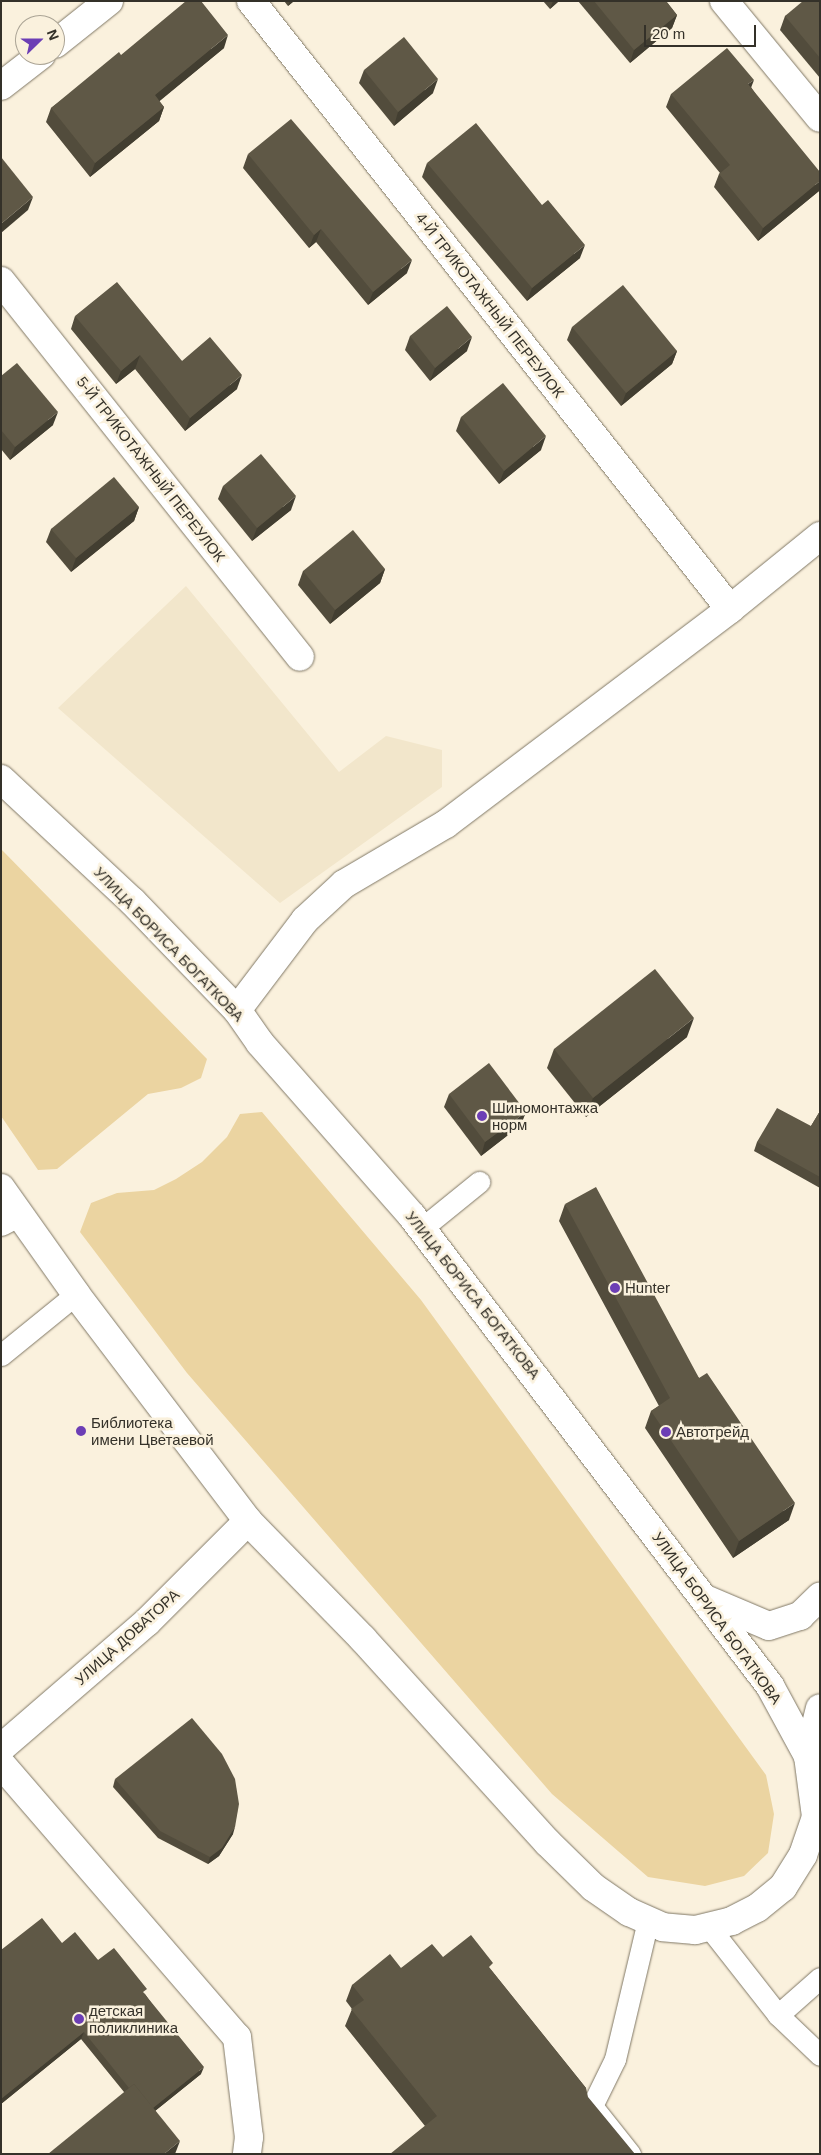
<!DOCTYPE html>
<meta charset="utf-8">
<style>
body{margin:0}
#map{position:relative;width:821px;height:2155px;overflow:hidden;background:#faf1dd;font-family:Helvetica,sans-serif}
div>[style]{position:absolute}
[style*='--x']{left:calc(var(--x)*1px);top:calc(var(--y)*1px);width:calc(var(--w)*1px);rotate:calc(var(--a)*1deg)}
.built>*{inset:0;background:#f2e6cb}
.green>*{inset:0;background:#ebd4a1}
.roads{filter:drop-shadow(0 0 1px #807866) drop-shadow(0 0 1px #807866)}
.lane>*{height:21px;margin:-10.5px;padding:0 10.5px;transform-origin:10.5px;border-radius:10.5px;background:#fff}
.street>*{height:28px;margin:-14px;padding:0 14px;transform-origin:14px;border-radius:14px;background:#fff}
.secondary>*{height:28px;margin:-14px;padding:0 14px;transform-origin:14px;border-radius:14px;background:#fff}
.wall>*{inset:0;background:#524c3c}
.shaded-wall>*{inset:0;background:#423e31}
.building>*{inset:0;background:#5f5846}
.dots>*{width:14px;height:14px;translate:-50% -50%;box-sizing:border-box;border:2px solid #faf1dd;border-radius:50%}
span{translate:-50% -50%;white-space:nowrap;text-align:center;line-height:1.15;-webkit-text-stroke:5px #faf1dd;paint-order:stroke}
.street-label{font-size:15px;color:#343129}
.poi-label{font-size:15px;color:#343129}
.left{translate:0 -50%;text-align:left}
.frame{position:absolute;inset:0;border:2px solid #343129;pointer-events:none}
.north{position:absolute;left:15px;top:15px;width:50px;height:50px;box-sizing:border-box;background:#faf1dd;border:1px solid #aba495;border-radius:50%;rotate:68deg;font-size:14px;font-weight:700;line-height:20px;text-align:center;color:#343129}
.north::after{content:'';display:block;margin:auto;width:18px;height:22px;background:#6c3eb5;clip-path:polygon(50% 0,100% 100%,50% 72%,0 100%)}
.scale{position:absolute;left:644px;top:25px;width:112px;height:22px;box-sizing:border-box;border:2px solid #343129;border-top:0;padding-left:6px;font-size:15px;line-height:18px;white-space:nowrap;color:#343129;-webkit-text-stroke:4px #faf1dd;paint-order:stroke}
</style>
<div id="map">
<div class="built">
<i style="clip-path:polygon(186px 586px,339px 772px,386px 736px,442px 750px,442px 787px,280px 903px,58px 708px)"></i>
</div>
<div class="green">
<i style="clip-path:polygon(1px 849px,207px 1059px,201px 1078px,181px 1088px,148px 1094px,57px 1169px,38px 1170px,1px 1116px)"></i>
<i style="clip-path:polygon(262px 1112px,421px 1300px,766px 1775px,774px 1814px,768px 1853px,744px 1876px,705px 1886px,648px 1877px,552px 1794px,187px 1373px,80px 1232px,91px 1203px,117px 1193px,154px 1190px,176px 1179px,202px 1162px,227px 1137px,240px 1114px)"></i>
</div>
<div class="roads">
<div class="lane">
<i style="--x:421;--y:1229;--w:75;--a:-39"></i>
<i style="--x:1;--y:1355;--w:97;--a:-39.1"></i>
<i style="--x:709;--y:1927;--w:112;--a:51.9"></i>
<i style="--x:778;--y:2015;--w:58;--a:43.6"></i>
<i style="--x:778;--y:2015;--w:56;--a:-41.4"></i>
<i style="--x:630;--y:2154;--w:61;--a:-128.4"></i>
<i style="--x:592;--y:2106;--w:52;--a:-63.9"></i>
<i style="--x:615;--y:2059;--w:143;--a:-76.6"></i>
</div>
<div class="street">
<i style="--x:251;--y:1;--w:774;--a:51.77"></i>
<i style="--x:724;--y:1;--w:151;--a:50.6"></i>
<i style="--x:55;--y:44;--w:69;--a:-38.5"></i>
<i style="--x:1;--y:86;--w:51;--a:-37.8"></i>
<i style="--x:1;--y:281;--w:480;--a:51.5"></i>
<i style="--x:237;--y:1010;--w:113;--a:-52.9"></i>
<i style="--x:305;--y:920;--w:53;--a:-42.7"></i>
<i style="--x:344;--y:884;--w:118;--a:-30.5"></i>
<i style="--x:446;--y:824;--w:356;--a:-37.1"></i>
<i style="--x:730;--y:609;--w:116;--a:-39"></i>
<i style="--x:1;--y:1222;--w:19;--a:-28"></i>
<i style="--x:705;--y:1599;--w:69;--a:22.9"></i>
<i style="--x:769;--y:1626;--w:33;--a:-18"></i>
<i style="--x:800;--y:1616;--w:28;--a:-44"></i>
<i style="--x:808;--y:1756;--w:49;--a:-76"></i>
<i style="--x:1;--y:1764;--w:361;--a:49.2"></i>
<i style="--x:237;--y:2037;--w:101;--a:83.2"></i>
<i style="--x:249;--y:2137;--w:17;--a:97"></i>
</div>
<div class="secondary">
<i style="--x:1;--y:779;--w:179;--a:43"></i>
<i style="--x:132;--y:901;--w:151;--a:46.1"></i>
<i style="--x:237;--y:1010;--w:40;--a:55.1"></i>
<i style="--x:260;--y:1043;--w:230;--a:48.7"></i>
<i style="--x:412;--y:1216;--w:591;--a:52.7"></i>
<i style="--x:770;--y:1686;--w:80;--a:61.5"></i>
<i style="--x:808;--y:1756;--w:62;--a:82.5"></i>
<i style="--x:816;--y:1817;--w:40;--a:108.9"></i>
<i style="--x:803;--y:1855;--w:38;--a:122"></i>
<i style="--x:783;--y:1887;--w:33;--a:141"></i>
<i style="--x:757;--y:1908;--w:28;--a:153"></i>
<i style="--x:732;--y:1921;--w:38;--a:166"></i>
<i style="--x:695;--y:1930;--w:32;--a:-175"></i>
<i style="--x:663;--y:1927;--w:37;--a:-156"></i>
<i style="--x:629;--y:1912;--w:44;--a:-145.2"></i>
<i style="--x:593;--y:1887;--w:64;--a:-135.6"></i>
<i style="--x:547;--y:1842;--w:274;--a:-132.2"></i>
<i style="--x:363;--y:1639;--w:165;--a:-134.3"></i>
<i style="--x:248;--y:1521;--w:285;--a:-127.2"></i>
<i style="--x:76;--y:1294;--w:130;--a:-125.3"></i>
<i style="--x:1;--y:1748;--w:193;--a:-40.8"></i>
<i style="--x:147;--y:1622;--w:143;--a:-45"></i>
</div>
</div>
<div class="wall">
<i style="clip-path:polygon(284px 1px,294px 1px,288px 6px)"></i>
<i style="clip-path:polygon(543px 1px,559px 1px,550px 9px)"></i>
<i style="clip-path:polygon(578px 1px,666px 1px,677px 15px,672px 28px,630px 63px)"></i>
<i style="clip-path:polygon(820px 1px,820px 78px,780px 30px,785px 16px)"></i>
<i style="clip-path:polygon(224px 48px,159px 101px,164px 107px,159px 121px,90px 177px,46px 122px,51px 108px,121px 55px)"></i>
<i style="clip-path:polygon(364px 70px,433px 93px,394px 126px,359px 83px)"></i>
<i style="clip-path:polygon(751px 87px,819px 191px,758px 241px,714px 187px,719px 174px,720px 173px,666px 107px,671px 94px)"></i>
<i style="clip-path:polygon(248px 154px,407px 273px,368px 305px,316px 242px,309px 248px,243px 168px)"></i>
<i style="clip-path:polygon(427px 163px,580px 258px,527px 301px,422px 177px)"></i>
<i style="clip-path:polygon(75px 316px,182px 361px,237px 389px,185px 431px,135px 369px,116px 384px,71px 329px)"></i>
<i style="clip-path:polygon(572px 327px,677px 351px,672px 364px,621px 406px,567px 340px)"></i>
<i style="clip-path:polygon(410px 336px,467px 351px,430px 381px,405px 350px)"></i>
<i style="clip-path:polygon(1px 376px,53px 425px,10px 460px,1px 449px)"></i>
<i style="clip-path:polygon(461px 417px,541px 450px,499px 484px,456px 431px)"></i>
<i style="clip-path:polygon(223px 486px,291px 510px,252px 541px,218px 499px)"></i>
<i style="clip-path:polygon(139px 507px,134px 521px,71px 572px,46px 542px,51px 529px)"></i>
<i style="clip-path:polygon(385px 569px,380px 583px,330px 624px,298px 585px,303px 571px)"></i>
<i style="clip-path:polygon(687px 1037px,586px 1117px,547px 1068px,554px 1049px)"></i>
<i style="clip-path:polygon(449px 1094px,521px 1125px,481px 1156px,444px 1107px)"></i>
<i style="clip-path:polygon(820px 1111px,820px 1188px,754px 1151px,757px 1142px,811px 1126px)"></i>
<i style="clip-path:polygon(565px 1204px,699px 1378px,789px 1520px,733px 1558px,645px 1428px,651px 1411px,659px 1406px,559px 1221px)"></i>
<i style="clip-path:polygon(115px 1779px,233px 1834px,219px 1856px,208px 1864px,158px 1838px,113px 1787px)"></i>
<i style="clip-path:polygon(62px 1943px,98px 1960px,145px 1994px,201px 2074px,155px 2111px,124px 2092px,81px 2039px,1px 2104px,1px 1950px)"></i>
<i style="clip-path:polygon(443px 1957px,491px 1970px,586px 2088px,425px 2126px,345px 2026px,352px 2009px,346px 2001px,352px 1985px,401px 1968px)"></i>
</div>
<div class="shaded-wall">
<i style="clip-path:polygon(290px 1px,294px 1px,288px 6px)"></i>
<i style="clip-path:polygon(553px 1px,559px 1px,550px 9px)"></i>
<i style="clip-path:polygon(677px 15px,672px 28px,630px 63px,634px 50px)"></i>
<i style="clip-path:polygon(228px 35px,224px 48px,150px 109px,155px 95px)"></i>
<i style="clip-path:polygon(438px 79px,433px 93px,394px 126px,398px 112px)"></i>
<i style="clip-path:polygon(754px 80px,749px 93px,748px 84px)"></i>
<i style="clip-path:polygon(164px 107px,159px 121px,90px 177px,95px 163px)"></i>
<i style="clip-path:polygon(820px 181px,819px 191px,758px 241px,763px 228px)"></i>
<i style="clip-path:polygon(33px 197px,28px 210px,1px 233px,2px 223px)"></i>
<i style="clip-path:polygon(321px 229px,316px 242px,309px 248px,314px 235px)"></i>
<i style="clip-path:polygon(585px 245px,580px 258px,527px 301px,532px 288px)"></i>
<i style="clip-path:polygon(412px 260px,407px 273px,368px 305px,373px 292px)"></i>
<i style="clip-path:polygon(472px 337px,467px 351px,430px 381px,435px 368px)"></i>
<i style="clip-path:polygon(677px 351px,672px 364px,621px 406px,626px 393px)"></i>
<i style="clip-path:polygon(140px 355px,135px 369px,116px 384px,121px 371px)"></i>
<i style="clip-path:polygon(242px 375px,237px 389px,185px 431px,190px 418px)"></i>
<i style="clip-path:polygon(58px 412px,53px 425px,10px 460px,15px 447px)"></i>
<i style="clip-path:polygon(546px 436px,541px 450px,499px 484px,504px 471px)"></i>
<i style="clip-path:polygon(296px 496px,291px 510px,252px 541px,257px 528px)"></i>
<i style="clip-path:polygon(139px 507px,134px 521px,71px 572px,76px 558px)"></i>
<i style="clip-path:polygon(385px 569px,380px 583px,330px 624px,335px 610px)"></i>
<i style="clip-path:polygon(694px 1018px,687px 1037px,586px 1117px,593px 1098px)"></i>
<i style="clip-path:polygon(526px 1112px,521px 1125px,481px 1156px,485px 1142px)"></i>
<i style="clip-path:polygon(795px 1503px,789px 1520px,733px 1558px,739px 1541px)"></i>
<i style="clip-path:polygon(235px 1827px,233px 1834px,219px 1856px,208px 1864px,210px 1857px)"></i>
<i style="clip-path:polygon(84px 2032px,81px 2039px,1px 2104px,1px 2099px)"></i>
<i style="clip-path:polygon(204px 2067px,201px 2074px,145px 2119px,148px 2112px)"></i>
<i style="clip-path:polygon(180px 2141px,175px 2154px,164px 2154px)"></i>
</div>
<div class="building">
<i style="clip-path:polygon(186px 1px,201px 1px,228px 35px,155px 95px,164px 107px,95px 163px,51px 108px,119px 52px,121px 55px)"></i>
<i style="clip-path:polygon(594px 1px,666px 1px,677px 15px,634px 50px)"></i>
<i style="clip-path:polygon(803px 1px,820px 1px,820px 58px,785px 16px)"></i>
<i style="clip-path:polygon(404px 37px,438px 79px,398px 112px,364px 70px)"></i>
<i style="clip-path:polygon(727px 48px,754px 80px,748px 84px,820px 172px,820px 181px,763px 228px,719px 174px,730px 165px,671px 94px)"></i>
<i style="clip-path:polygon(291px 119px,412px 260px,373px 292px,321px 229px,314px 235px,248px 154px)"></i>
<i style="clip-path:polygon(476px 123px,542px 205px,548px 200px,585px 245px,532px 288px,427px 163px)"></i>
<i style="clip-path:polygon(1px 157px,33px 197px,2px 223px,1px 223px)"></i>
<i style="clip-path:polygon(117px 282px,182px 361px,210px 337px,242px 375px,190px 418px,140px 355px,121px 371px,75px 316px)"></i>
<i style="clip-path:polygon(623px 285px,677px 351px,626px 393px,572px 327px)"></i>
<i style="clip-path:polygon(447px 306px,472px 337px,435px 368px,410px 336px)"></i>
<i style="clip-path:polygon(17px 363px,58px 412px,15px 447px,1px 430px,1px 376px)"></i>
<i style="clip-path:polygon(503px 383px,546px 436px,504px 471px,461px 417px)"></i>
<i style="clip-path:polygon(261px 454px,296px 496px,257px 528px,223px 486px)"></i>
<i style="clip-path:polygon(114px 477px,139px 507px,76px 558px,51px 529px)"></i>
<i style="clip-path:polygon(353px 530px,385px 569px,335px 610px,303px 571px)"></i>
<i style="clip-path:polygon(655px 969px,694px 1018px,593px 1098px,554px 1049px)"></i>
<i style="clip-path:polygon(489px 1063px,526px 1112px,485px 1142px,449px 1094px)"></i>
<i style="clip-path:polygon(777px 1108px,811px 1126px,820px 1111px,820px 1177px,757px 1142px)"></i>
<i style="clip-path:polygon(596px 1187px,699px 1378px,707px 1373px,795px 1503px,739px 1541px,651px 1411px,670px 1398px,565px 1204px)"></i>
<i style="clip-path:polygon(192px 1718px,222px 1754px,235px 1779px,239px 1804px,235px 1827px,222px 1848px,210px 1857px,160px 1831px,115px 1779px)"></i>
<i style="clip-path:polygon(42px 1918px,62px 1943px,75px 1932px,98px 1960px,114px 1948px,147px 1989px,143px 1992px,204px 2067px,153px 2108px,134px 2084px,129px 2088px,84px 2032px,1px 2099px,1px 1950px)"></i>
<i style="clip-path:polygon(471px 1935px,493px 1963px,489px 1967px,586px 2088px,588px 2097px,635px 2154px,390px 2154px,437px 2116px,351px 2009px,364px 2000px,352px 1985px,390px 1954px,401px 1968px,432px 1944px,443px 1957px)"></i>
<i style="clip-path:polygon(134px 2084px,180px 2141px,164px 2154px,48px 2154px)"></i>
</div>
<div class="dots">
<i style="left:482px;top:1116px;background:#6c3eb5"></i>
<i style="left:615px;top:1288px;background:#6c3eb5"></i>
<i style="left:81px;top:1431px;background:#6c3eb5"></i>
<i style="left:666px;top:1432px;background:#6c3eb5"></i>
<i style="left:79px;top:2019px;background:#6c3eb5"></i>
</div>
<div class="street-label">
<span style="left:490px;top:305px;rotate:52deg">4-Й ТРИКОТАЖНЫЙ ПЕРЕУЛОК</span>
<span style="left:151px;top:469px;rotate:52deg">5-Й ТРИКОТАЖНЫЙ ПЕРЕУЛОК</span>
<span style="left:169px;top:944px;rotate:46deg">УЛИЦА БОРИСА БОГАТКОВА</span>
<span style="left:473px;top:1295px;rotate:52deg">УЛИЦА БОРИСА БОГАТКОВА</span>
<span style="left:717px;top:1618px;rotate:54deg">УЛИЦА БОРИСА БОГАТКОВА</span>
<span style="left:127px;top:1637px;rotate:-42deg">УЛИЦА ДОВАТОРА</span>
</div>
<div class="poi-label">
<span class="left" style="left:492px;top:1116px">Шиномонтажка<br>норм</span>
<span class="left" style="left:625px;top:1288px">Hunter</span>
<span class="left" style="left:91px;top:1431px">Библиотека<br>имени Цветаевой</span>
<span class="left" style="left:676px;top:1432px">Автотрейд</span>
<span class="left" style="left:89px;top:2019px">детская<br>поликлиника</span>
</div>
<div class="frame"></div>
<div class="north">N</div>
<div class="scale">20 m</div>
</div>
